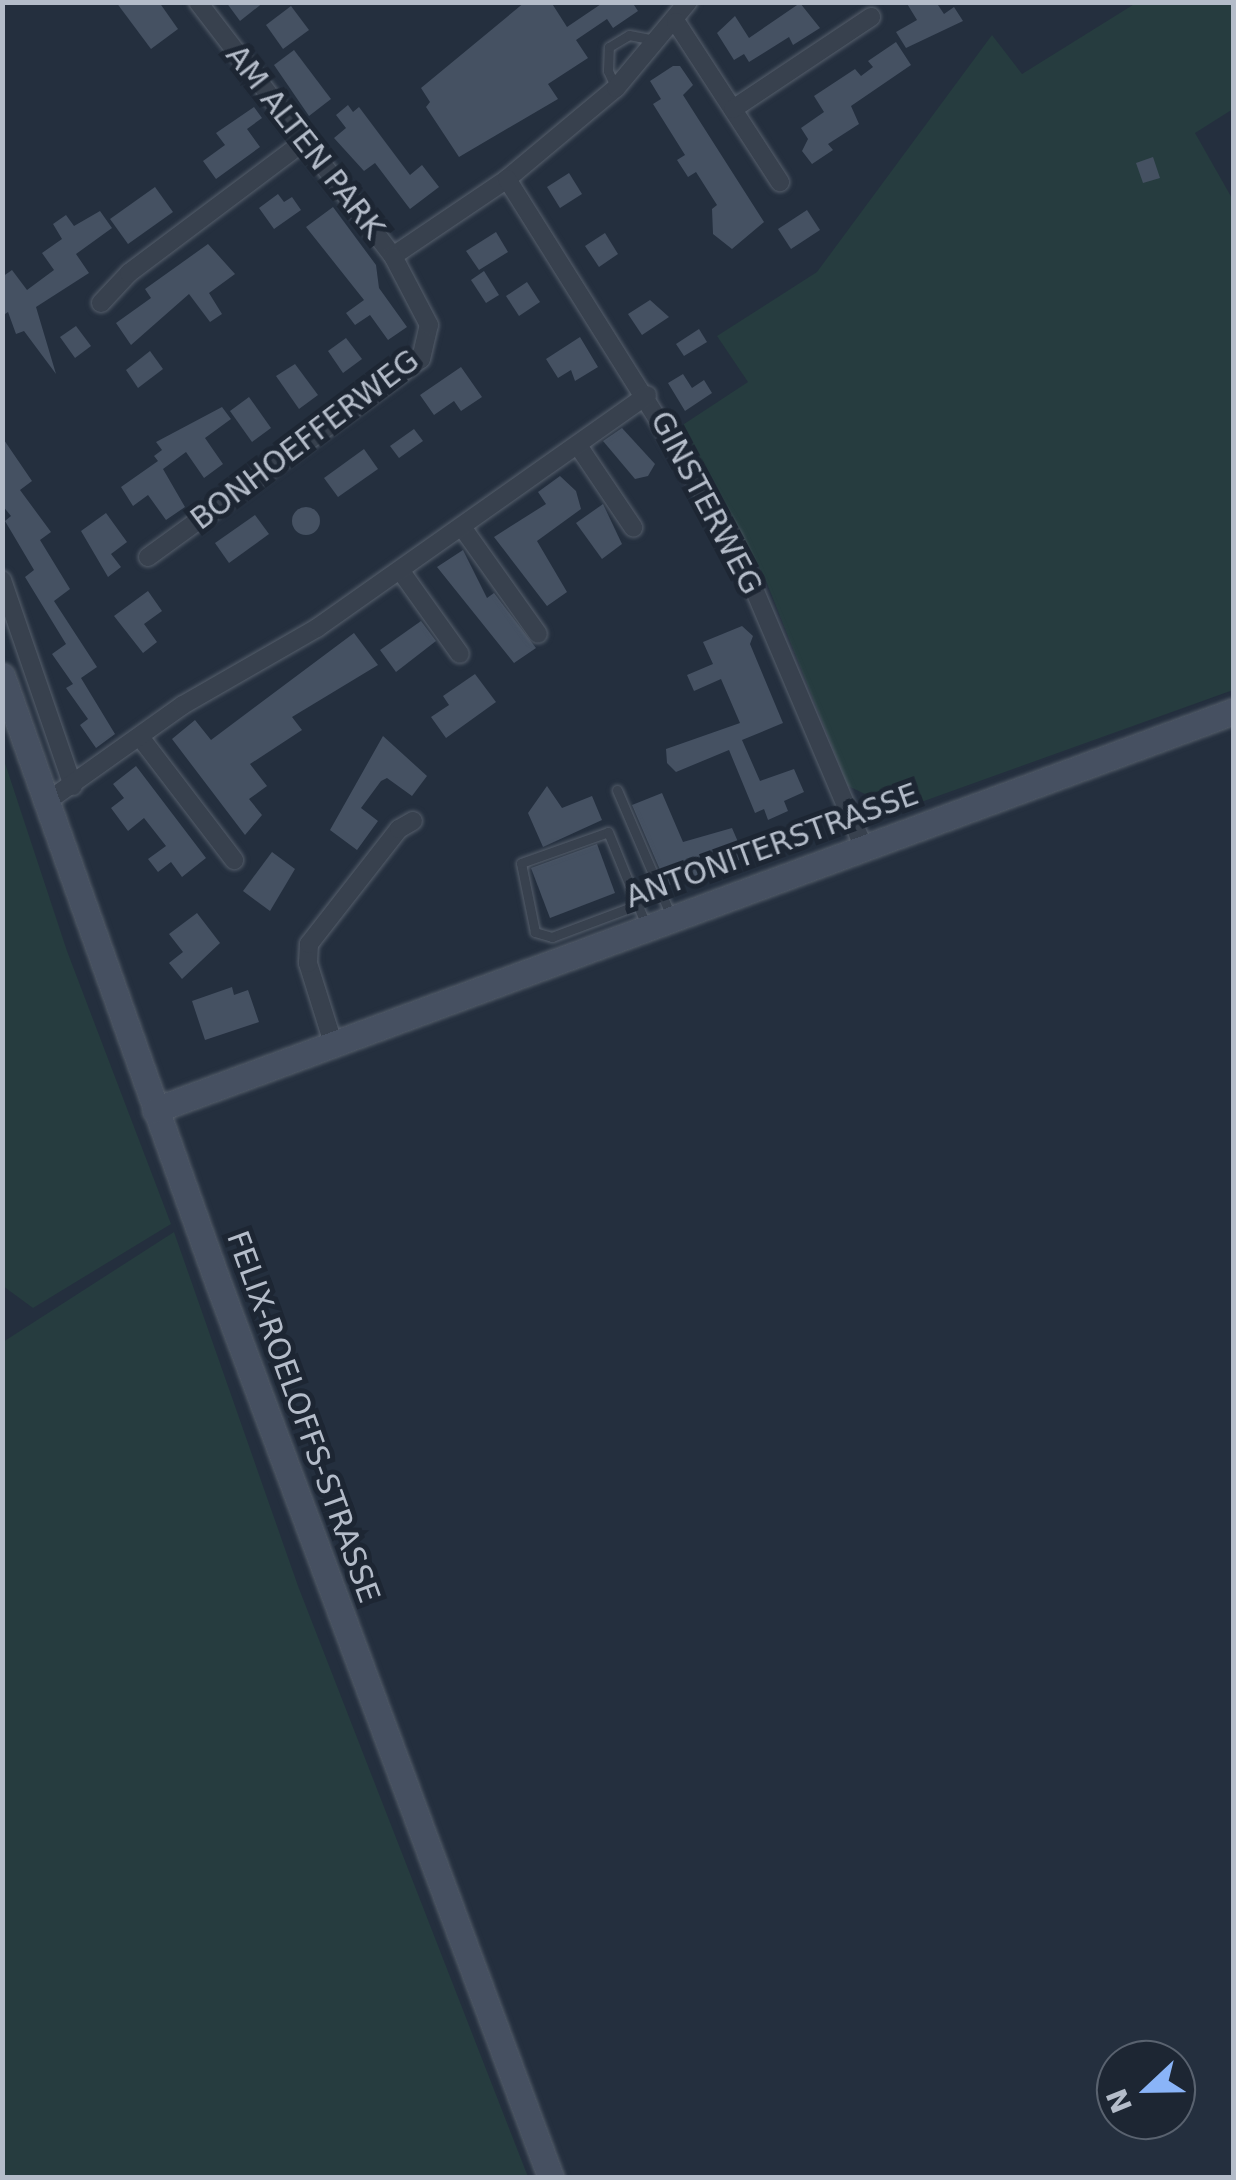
<!DOCTYPE html>
<style>
body{margin:0}
#map{position:relative;width:1236px;height:2180px;overflow:hidden;background:#242f3e;font-family:"DejaVu Sans",sans-serif}
div>[style]{position:absolute}
[style*='--x']{left:calc(var(--x)*1px);top:calc(var(--y)*1px);width:calc(var(--w)*1px);rotate:calc(var(--a)*1deg)}
.green>*{inset:0;background:#263c3f}
.building>*{inset:0;background:#455162}
.round{border-radius:50%}
.roads{filter:drop-shadow(0 0 2px #565f6c) drop-shadow(0 0 2px #565f6c)}
.lane>*{height:9px;margin:-4.5px;padding:0 4.5px;transform-origin:4.5px;border-radius:4.5px;background:#38414e}
.street>*{height:18px;margin:-9px;padding:0 9px;transform-origin:9px;border-radius:9px;background:#38414e}
.secondary>*{height:25px;margin:-12.5px;padding:0 12.5px;transform-origin:12.5px;border-radius:12.5px;background:#465061}
span{translate:-50% -50%;white-space:nowrap;text-align:center;line-height:1.15;-webkit-text-stroke:10px #1d2633;paint-order:stroke}
.street-label{font-size:30px;color:#b4bcc9}
.frame{position:absolute;inset:0;border:5px solid #b4bcc9;pointer-events:none}
.north{position:absolute;left:1096px;top:2040px;width:100px;height:100px;box-sizing:border-box;background:#1d2633;border:2px solid #59626f;border-radius:50%;rotate:248deg;font-size:28px;font-weight:700;line-height:40px;text-align:center;color:#b4bcc9}
.north::after{content:'';display:block;margin:auto;width:35px;height:45px;background:#8ab4f8;clip-path:polygon(50% 0,100% 100%,50% 72%,0 100%)}
</style>
<div id="map">
<div class="green">
<i style="clip-path:polygon(1136px 3px,1233px 3px,1233px 109px,1195px 133px,1233px 200px,1233px 690px,899px 810px,848px 786px,764px 576px,678px 428px,748px 382px,717px 336px,817px 272px,992px 35px,1022px 74px)"></i>
<i style="clip-path:polygon(3px 757px,67px 951px,171px 1224px,33px 1308px,3px 1286px)"></i>
<i style="clip-path:polygon(174px 1232px,298px 1586px,528px 2177px,3px 2177px,3px 1342px)"></i>
</div>
<div class="building">
<i style="clip-path:polygon(116px 2px,159px 2px,178px 29px,151px 49px)"></i>
<i style="clip-path:polygon(226px 2px,264px 2px,240px 21px)"></i>
<i style="clip-path:polygon(525px 2px,551px 2px,567px 27px,604px 2px,632px 2px,638px 11px,613px 28px,607px 19px,576px 40px,588px 58px,548px 84px,558px 99px,459px 157px,426px 107px,430px 102px,421px 88px)"></i>
<i style="clip-path:polygon(906px 2px,936px 2px,944px 14px,954px 7px,963px 21px,906px 48px,896px 32px,917px 20px)"></i>
<i style="clip-path:polygon(800px 3px,820px 28px,793px 45px,789px 37px,749px 62px,744px 54px,734px 60px,717px 33px,735px 16px,749px 38px)"></i>
<i style="clip-path:polygon(291px 6px,309px 30px,283px 49px,266px 25px)"></i>
<i style="clip-path:polygon(896px 42px,911px 65px,851px 106px,859px 124px,828px 144px,833px 150px,812px 164px,802px 151px,808px 139px,801px 128px,824px 112px,814px 96px,855px 69px,861px 76px,873px 67px,868px 61px)"></i>
<i style="clip-path:polygon(294px 50px,331px 99px,309px 116px,274px 65px)"></i>
<i style="clip-path:polygon(673px 66px,680px 66px,693px 85px,683px 95px,764px 222px,732px 249px,713px 234px,712px 209px,717px 205px,696px 172px,688px 177px,677px 160px,685px 155px,653px 104px,661px 99px,650px 81px)"></i>
<i style="clip-path:polygon(348px 105px,353px 112px,359px 107px,410px 175px,422px 165px,439px 187px,410px 209px,375px 163px,364px 171px,334px 138px,346px 128px,336px 115px)"></i>
<i style="clip-path:polygon(254px 107px,262px 118px,247px 129px,260px 147px,216px 179px,203px 161px,225px 145px,216px 133px)"></i>
<i style="clip-path:polygon(1153px 157px,1160px 178px,1143px 183px,1136px 163px)"></i>
<i style="clip-path:polygon(569px 173px,582px 194px,560px 208px,547px 187px)"></i>
<i style="clip-path:polygon(155px 187px,173px 212px,128px 244px,110px 219px)"></i>
<i style="clip-path:polygon(278px 194px,284px 202px,292px 197px,301px 210px,274px 229px,259px 208px)"></i>
<i style="clip-path:polygon(333px 207px,376px 265px,379px 288px,407px 327px,388px 340px,370px 315px,355px 325px,346px 313px,364px 300px,306px 227px)"></i>
<i style="clip-path:polygon(807px 210px,820px 230px,791px 249px,778px 229px)"></i>
<i style="clip-path:polygon(100px 211px,112px 228px,76px 254px,89px 273px,36px 307px,56px 374px,24px 331px,16px 334px,8px 312px,2px 316px,2px 277px,12px 270px,27px 290px,54px 270px,42px 253px,62px 239px,53px 224px,66px 215px,74px 226px)"></i>
<i style="clip-path:polygon(496px 232px,508px 252px,479px 270px,466px 251px)"></i>
<i style="clip-path:polygon(605px 233px,618px 254px,599px 267px,585px 246px)"></i>
<i style="clip-path:polygon(208px 244px,235px 274px,209px 293px,222px 314px,210px 322px,189px 294px,131px 345px,116px 323px,151px 298px,145px 289px)"></i>
<i style="clip-path:polygon(484px 271px,499px 295px,486px 303px,471px 280px)"></i>
<i style="clip-path:polygon(527px 282px,540px 302px,519px 316px,506px 296px)"></i>
<i style="clip-path:polygon(650px 300px,669px 317px,642px 335px,628px 314px)"></i>
<i style="clip-path:polygon(76px 326px,91px 346px,75px 358px,60px 337px)"></i>
<i style="clip-path:polygon(699px 329px,707px 342px,684px 356px,676px 344px)"></i>
<i style="clip-path:polygon(580px 337px,598px 367px,575px 381px,571px 370px,558px 378px,546px 359px)"></i>
<i style="clip-path:polygon(346px 338px,362px 359px,343px 373px,328px 351px)"></i>
<i style="clip-path:polygon(150px 351px,163px 369px,138px 388px,126px 370px)"></i>
<i style="clip-path:polygon(295px 364px,318px 395px,299px 409px,276px 376px)"></i>
<i style="clip-path:polygon(461px 367px,482px 397px,461px 411px,454px 401px,434px 415px,420px 395px)"></i>
<i style="clip-path:polygon(683px 374px,692px 388px,704px 380px,712px 393px,685px 411px,668px 383px)"></i>
<i style="clip-path:polygon(249px 397px,271px 428px,252px 442px,230px 411px)"></i>
<i style="clip-path:polygon(222px 407px,231px 419px,205px 438px,223px 464px,204px 478px,186px 452px,163px 469px,185px 507px,166px 520px,148px 495px,133px 506px,121px 487px,158px 461px,154px 456px,162px 450px,156px 442px)"></i>
<i style="clip-path:polygon(622px 428px,655px 464px,648px 476px,635px 479px,603px 441px)"></i>
<i style="clip-path:polygon(414px 429px,423px 441px,399px 458px,390px 446px)"></i>
<i style="clip-path:polygon(2px 437px,32px 481px,20px 490px,51px 532px,40px 540px,70px 589px,54px 601px,97px 667px,81px 678px,115px 734px,96px 748px,80px 725px,88px 719px,66px 688px,73px 684px,52px 654px,66px 644px,25px 577px,34px 570px,5px 521px,11px 516px,2px 505px)"></i>
<i style="clip-path:polygon(364px 449px,378px 469px,338px 497px,324px 478px)"></i>
<i style="clip-path:polygon(560px 476px,576px 491px,581px 509px,537px 541px,567px 592px,547px 606px,494px 537px,546px 504px,538px 492px)"></i>
<i style="clip-path:polygon(603px 504px,622px 544px,602px 559px,576px 523px)"></i>
<i class="round" style="left:292px;top:507px;width:28px;height:28px"></i>
<i style="clip-path:polygon(106px 513px,127px 542px,111px 554px,121px 567px,108px 577px,81px 531px)"></i>
<i style="clip-path:polygon(255px 515px,269px 534px,229px 563px,215px 543px)"></i>
<i style="clip-path:polygon(463px 550px,487px 598px,494px 593px,536px 648px,514px 663px,437px 567px)"></i>
<i style="clip-path:polygon(148px 591px,162px 611px,144px 624px,157px 642px,143px 653px,114px 616px)"></i>
<i style="clip-path:polygon(421px 621px,436px 641px,396px 672px,380px 650px)"></i>
<i style="clip-path:polygon(742px 626px,753px 636px,750px 644px,783px 723px,742px 740px,760px 781px,794px 769px,804px 792px,784px 801px,788px 811px,768px 820px,764px 809px,755px 813px,729px 750px,676px 772px,667px 763px,666px 749px,740px 723px,721px 679px,694px 691px,687px 675px,713px 664px,703px 642px)"></i>
<i style="clip-path:polygon(354px 633px,378px 665px,292px 717px,302px 730px,250px 764px,267px 786px,249px 799px,262px 815px,245px 835px,172px 739px,195px 720px,211px 740px)"></i>
<i style="clip-path:polygon(475px 674px,496px 702px,446px 738px,431px 717px,449px 705px,443px 696px)"></i>
<i style="clip-path:polygon(383px 736px,427px 776px,412px 796px,387px 778px,381px 781px,361px 808px,378px 821px,357px 850px,330px 830px)"></i>
<i style="clip-path:polygon(136px 766px,206px 858px,182px 877px,171px 862px,158px 872px,148px 859px,166px 846px,144px 818px,128px 831px,111px 808px,124px 798px,113px 784px)"></i>
<i style="clip-path:polygon(547px 786px,562px 808px,592px 796px,602px 820px,543px 847px,528px 813px)"></i>
<i style="clip-path:polygon(662px 793px,683px 842px,732px 828px,745px 858px,667px 886px,632px 805px)"></i>
<i style="clip-path:polygon(597px 844px,615px 893px,550px 918px,531px 868px)"></i>
<i style="clip-path:polygon(272px 852px,295px 869px,270px 911px,243px 891px)"></i>
<i style="clip-path:polygon(197px 913px,220px 943px,182px 979px,169px 963px,183px 952px,169px 934px)"></i>
<i style="clip-path:polygon(232px 987px,234px 995px,248px 990px,259px 1022px,205px 1040px,192px 1001px)"></i>
</div>
<div class="roads">
<div class="lane">
<i style="--x:616;--y:88;--w:19;--a:-115"></i>
<i style="--x:608;--y:71;--w:24;--a:-88"></i>
<i style="--x:609;--y:47;--w:23;--a:-31"></i>
<i style="--x:629;--y:35;--w:25;--a:11"></i>
<i style="--x:617;--y:790;--w:137;--a:66.8"></i>
<i style="--x:637;--y:905;--w:91;--a:159.4"></i>
<i style="--x:552;--y:937;--w:18;--a:-164"></i>
<i style="--x:535;--y:932;--w:70;--a:-101.5"></i>
<i style="--x:521;--y:863;--w:92;--a:-19.6"></i>
<i style="--x:608;--y:832;--w:100;--a:67.8"></i>
</div>
<div class="street">
<i style="--x:198;--y:2;--w:320;--a:52.5"></i>
<i style="--x:393;--y:256;--w:138;--a:-34"></i>
<i style="--x:507;--y:179;--w:142;--a:-39.9"></i>
<i style="--x:616;--y:88;--w:112;--a:-50.1"></i>
<i style="--x:676;--y:22;--w:191;--a:57"></i>
<i style="--x:733;--y:109;--w:166;--a:-33.7"></i>
<i style="--x:507;--y:179;--w:423;--a:57.9"></i>
<i style="--x:732;--y:537;--w:338;--a:67"></i>
<i style="--x:101;--y:303;--w:41;--a:-47"></i>
<i style="--x:129;--y:273;--w:220;--a:-36.9"></i>
<i style="--x:579;--y:447;--w:97;--a:56"></i>
<i style="--x:462;--y:527;--w:131;--a:54.6"></i>
<i style="--x:148;--y:557;--w:337;--a:-36"></i>
<i style="--x:421;--y:359;--w:35;--a:-77"></i>
<i style="--x:429;--y:325;--w:78;--a:-117.6"></i>
<i style="--x:400;--y:570;--w:103;--a:54.5"></i>
<i style="--x:2;--y:580;--w:218;--a:71"></i>
<i style="--x:140;--y:737;--w:155;--a:52.6"></i>
<i style="--x:45;--y:803;--w:169;--a:-35.4"></i>
<i style="--x:183;--y:705;--w:155;--a:-29.9"></i>
<i style="--x:317;--y:628;--w:404;--a:-35.2"></i>
<i style="--x:333;--y:1043;--w:84;--a:-107.4"></i>
<i style="--x:308;--y:963;--w:19;--a:-87"></i>
<i style="--x:309;--y:944;--w:146;--a:-52"></i>
<i style="--x:399;--y:829;--w:16;--a:-30"></i>
</div>
<div class="secondary">
<i style="--x:2;--y:676;--w:641;--a:70.41"></i>
<i style="--x:217;--y:1280;--w:958;--a:69.6"></i>
<i style="--x:155;--y:1110;--w:1150;--a:-20.29"></i>
</div>
</div>
<div class="street-label">
<span style="left:305px;top:142px;rotate:52deg">AM ALTEN PARK</span>
<span style="left:305px;top:440px;rotate:-37deg">BONHOEFFERWEG</span>
<span style="left:706px;top:503px;rotate:62deg">GINSTERWEG</span>
<span style="left:772px;top:846px;rotate:-20deg">ANTONITERSTRASSE</span>
<span style="left:303px;top:1417px;rotate:70deg">FELIX-ROELOFFS-STRASSE</span>
</div>
<div class="frame"></div>
<div class="north">N</div>
</div>
